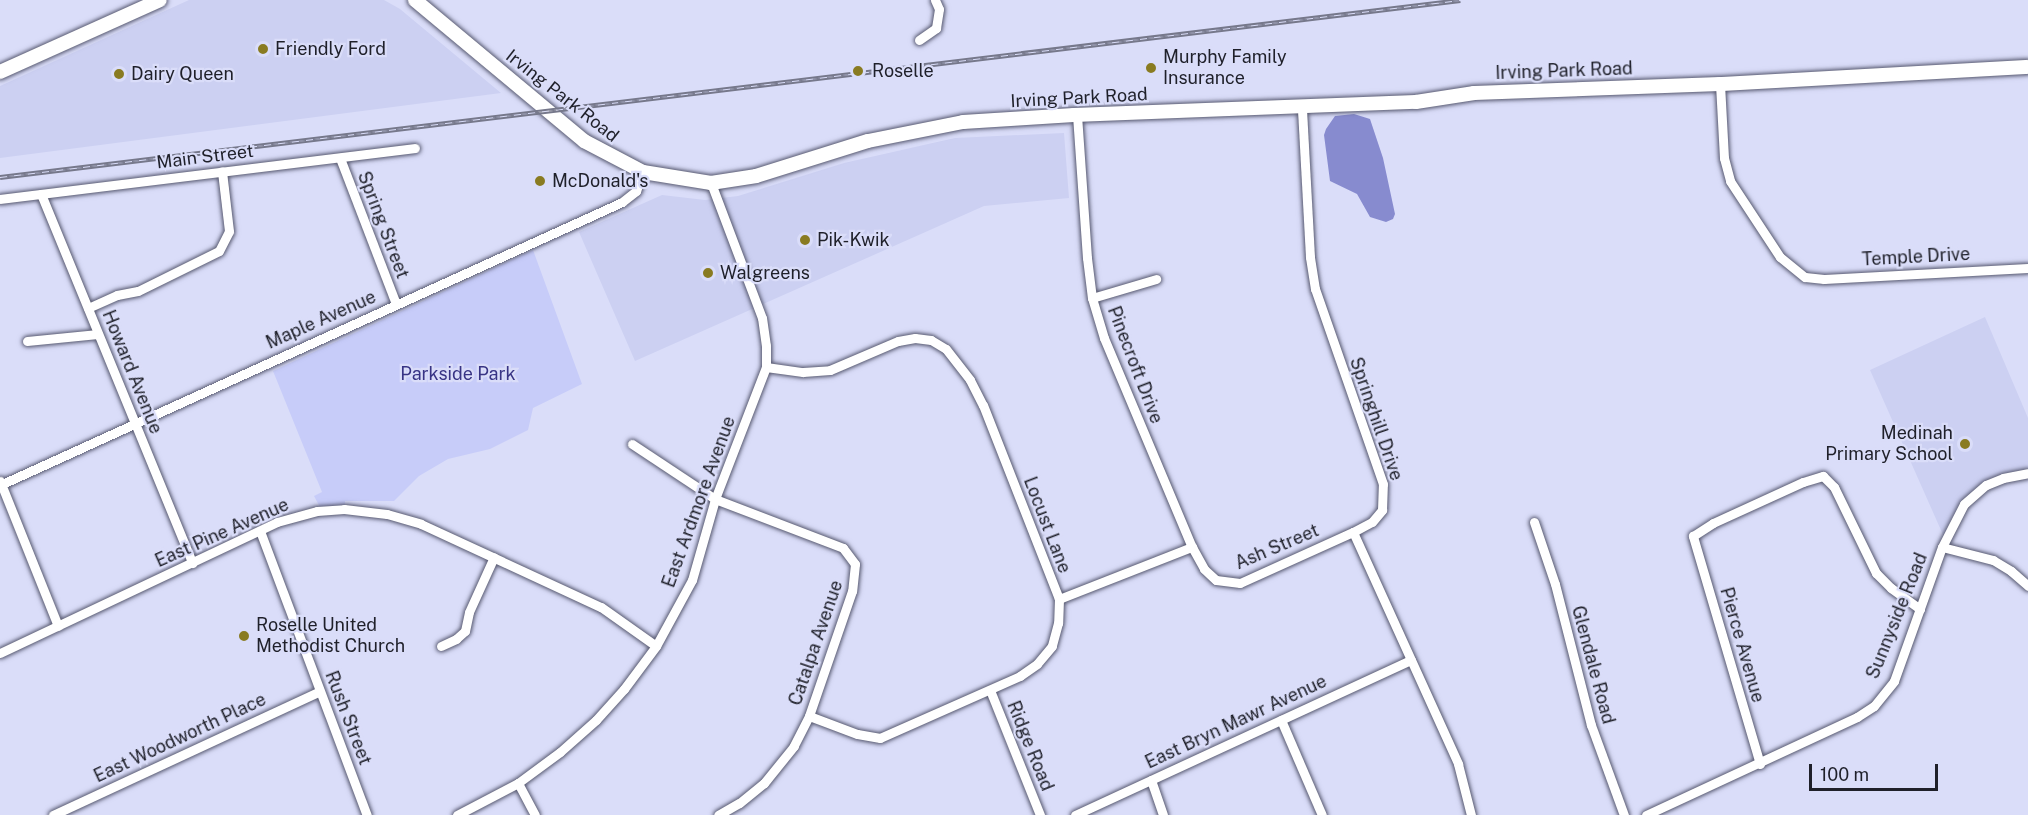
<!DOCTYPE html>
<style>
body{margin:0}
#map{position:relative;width:2028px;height:815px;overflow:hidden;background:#daddf9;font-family:"Public Sans",sans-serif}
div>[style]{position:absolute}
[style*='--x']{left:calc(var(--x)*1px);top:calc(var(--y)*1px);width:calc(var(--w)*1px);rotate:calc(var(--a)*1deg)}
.built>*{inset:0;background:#ccd0f2}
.green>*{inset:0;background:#c7ccf9}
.water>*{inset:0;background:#878bcf}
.roads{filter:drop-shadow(0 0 2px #575970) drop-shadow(0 0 2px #575970)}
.minor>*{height:9px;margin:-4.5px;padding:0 4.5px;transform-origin:4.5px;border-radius:4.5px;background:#fff}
.secondary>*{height:14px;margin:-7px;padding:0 7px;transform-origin:7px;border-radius:7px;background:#fff}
.rail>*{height:4.5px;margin-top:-2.25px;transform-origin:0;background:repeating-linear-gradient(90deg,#daddf9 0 7px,#76788b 0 14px);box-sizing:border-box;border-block:2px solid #76788b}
.dots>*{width:16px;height:16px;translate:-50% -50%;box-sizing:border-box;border:3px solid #daddf9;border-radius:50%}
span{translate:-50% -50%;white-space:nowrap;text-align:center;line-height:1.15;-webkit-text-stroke:4.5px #daddf9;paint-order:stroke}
.poi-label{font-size:18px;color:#1f202a}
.left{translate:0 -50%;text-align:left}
.right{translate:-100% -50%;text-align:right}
.street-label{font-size:18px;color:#1f202a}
.park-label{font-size:18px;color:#383485}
.scale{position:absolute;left:1809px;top:764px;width:129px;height:27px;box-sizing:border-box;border:3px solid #1f202a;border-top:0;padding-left:8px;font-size:18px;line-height:21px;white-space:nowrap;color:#1f202a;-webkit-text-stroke:4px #daddf9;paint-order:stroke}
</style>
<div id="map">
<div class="built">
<i style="clip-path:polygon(189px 0,384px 0,400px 9px,501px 93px,0 158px,0 86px)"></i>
<i style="clip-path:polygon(1064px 133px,1069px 198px,984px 206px,635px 361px,579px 232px,662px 195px,705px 200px,738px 196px,844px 163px,955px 138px)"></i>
<i style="clip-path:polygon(1985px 317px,2028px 418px,2028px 471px,2005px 475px,1965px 500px,1951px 519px,1944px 537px,1870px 370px)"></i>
</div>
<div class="green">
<i style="clip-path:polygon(533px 250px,582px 384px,533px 408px,528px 430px,490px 449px,448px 459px,419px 476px,394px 501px,345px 501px,345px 505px,321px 509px,314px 496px,322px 492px,273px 371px)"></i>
</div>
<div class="water">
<i style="clip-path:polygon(1354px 114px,1370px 119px,1383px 158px,1395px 214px,1393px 219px,1386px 222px,1370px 217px,1357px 194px,1330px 181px,1324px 135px,1326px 129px,1335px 116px)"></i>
</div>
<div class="roads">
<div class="minor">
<i style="--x:919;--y:40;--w:21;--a:-35"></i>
<i style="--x:936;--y:28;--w:19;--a:-81"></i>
<i style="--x:939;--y:9;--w:10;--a:-114"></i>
<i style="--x:1720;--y:84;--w:74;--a:86.9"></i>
<i style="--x:1724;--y:158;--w:24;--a:75"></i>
<i style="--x:1730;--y:181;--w:91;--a:56.7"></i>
<i style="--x:1780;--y:257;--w:32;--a:39"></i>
<i style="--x:1805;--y:277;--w:19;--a:6"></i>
<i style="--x:1824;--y:279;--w:204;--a:-3.1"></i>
<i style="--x:1077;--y:115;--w:143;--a:86"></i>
<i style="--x:1087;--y:258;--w:40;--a:82.9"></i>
<i style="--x:1092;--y:298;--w:42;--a:73.3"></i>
<i style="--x:1104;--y:338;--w:227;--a:67.2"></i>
<i style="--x:1192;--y:547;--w:25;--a:61"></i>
<i style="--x:1204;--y:569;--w:16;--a:43"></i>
<i style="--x:1216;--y:580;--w:24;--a:7"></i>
<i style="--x:1240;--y:583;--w:124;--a:-24.3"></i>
<i style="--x:1353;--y:532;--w:21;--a:-28"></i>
<i style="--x:1372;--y:522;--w:16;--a:-50"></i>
<i style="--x:1382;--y:510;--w:26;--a:-88"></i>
<i style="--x:1383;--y:484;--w:207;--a:-109.2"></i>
<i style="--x:1315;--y:289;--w:32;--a:-99"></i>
<i style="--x:1310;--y:257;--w:150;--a:-93.1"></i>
<i style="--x:340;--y:158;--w:156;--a:69"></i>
<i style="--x:41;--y:194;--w:399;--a:67.7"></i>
<i style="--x:0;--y:199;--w:418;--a:-7"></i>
<i style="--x:1092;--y:298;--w:67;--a:-16.5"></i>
<i style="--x:88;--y:308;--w:32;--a:-24"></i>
<i style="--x:117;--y:295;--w:21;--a:-11"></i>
<i style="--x:138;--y:291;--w:90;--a:-26.3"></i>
<i style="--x:219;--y:251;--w:22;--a:-63"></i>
<i style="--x:229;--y:231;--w:60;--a:-96.7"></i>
<i style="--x:27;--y:341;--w:71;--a:-5.6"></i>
<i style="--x:766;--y:367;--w:37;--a:8"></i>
<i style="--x:803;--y:372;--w:27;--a:-4"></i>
<i style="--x:830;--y:370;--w:74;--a:-23.1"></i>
<i style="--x:898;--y:341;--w:17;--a:-10"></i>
<i style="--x:915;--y:338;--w:16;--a:7"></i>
<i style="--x:931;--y:340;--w:17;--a:31"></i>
<i style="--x:946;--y:349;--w:39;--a:52"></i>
<i style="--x:970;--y:380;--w:28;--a:63"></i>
<i style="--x:983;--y:405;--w:208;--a:68.6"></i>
<i style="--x:1059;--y:599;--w:24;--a:92"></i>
<i style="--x:1058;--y:623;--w:24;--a:105"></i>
<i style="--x:1052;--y:646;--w:23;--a:130"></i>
<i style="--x:1037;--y:664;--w:21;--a:145"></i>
<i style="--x:1020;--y:676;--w:153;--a:156.1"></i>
<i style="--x:880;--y:738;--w:23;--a:-170"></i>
<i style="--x:857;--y:734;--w:51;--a:-159.4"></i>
<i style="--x:632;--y:444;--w:100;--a:33.5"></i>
<i style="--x:715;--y:499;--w:137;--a:20.9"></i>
<i style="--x:843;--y:548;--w:20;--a:53"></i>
<i style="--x:855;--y:564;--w:27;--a:96"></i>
<i style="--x:852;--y:591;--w:132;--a:109"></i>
<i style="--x:809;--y:716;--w:34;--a:117"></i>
<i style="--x:794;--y:746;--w:48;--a:129"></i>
<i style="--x:764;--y:783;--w:32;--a:141"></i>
<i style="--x:739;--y:803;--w:24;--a:150"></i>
<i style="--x:0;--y:481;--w:156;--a:68.2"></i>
<i style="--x:0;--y:485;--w:683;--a:-24.46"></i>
<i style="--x:622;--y:202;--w:18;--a:-38"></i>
<i style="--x:636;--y:191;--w:20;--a:-70"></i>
<i style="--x:1534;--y:522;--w:65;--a:71.3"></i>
<i style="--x:1555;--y:584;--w:146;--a:75.7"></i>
<i style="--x:1591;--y:725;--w:96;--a:69.9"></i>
<i style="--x:260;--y:531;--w:303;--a:69.4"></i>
<i style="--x:1353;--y:532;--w:255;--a:65.6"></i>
<i style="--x:1458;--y:764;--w:53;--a:75.7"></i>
<i style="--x:1942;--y:547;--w:53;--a:14.3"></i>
<i style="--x:1993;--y:560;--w:21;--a:31"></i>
<i style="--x:2011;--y:571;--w:23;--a:41"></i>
<i style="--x:1059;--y:599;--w:143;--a:-21.4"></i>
<i style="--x:441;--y:646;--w:17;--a:-25"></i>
<i style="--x:456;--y:639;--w:12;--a:-42"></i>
<i style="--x:465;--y:631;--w:19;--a:-78"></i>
<i style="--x:469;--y:612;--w:60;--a:-65.6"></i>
<i style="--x:0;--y:653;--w:306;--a:-25.3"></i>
<i style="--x:277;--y:522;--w:41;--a:-15.4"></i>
<i style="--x:317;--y:511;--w:27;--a:-4"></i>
<i style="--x:344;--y:509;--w:43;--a:6.6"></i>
<i style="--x:387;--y:514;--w:35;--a:16"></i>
<i style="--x:421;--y:524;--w:198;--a:24.8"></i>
<i style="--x:601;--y:607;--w:67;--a:35.3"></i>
<i style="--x:990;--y:690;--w:135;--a:68.2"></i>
<i style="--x:1281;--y:720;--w:103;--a:66.7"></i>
<i style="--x:1760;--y:764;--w:238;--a:-106.4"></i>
<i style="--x:1693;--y:536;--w:24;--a:-33"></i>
<i style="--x:1713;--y:523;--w:99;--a:-24.5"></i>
<i style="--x:1803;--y:482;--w:21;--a:-17"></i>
<i style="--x:1823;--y:476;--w:16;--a:45"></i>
<i style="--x:1834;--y:487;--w:96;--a:64"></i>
<i style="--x:1876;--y:573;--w:21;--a:45"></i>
<i style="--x:1891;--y:588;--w:36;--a:36"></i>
<i style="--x:1151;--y:780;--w:37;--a:71"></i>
<i style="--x:518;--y:783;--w:36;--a:62"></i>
<i style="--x:53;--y:815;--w:294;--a:-24.9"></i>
<i style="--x:457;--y:815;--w:69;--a:-27.7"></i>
<i style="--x:518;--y:783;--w:52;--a:-36.4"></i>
<i style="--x:560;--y:752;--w:48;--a:-41.6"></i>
<i style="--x:596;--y:720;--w:42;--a:-47.9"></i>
<i style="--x:624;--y:689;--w:54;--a:-53.3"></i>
<i style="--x:656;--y:646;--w:75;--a:-61.4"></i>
<i style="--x:692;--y:580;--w:84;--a:-74.1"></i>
<i style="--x:715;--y:499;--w:142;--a:-68.9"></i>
<i style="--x:766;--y:367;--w:21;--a:-90"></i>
<i style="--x:766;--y:346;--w:28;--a:-98"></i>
<i style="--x:762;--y:318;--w:144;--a:-110.7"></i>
<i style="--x:1075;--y:815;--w:370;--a:-24.8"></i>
<i style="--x:1646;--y:815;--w:233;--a:-24.9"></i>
<i style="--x:1857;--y:717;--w:20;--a:-33"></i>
<i style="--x:1874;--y:706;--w:32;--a:-51"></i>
<i style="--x:1894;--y:681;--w:142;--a:-70.3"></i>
<i style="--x:1942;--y:547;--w:48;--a:-62.9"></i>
<i style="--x:1964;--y:504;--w:29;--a:-41"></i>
<i style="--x:1986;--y:485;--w:18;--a:-22"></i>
<i style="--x:2003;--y:478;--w:25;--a:-11"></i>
</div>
<div class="secondary">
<i style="--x:415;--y:0;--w:220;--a:39.8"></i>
<i style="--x:584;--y:141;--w:67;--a:27.7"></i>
<i style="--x:643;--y:172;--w:69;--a:9.2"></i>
<i style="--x:711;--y:183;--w:46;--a:-8.8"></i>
<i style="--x:756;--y:176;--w:117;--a:-17.4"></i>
<i style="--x:868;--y:141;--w:97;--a:-11.3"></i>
<i style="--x:963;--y:122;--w:111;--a:-3.6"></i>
<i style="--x:1074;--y:115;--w:342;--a:-2.2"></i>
<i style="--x:1416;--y:102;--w:59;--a:-8.8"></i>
<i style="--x:1474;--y:93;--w:246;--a:-2.1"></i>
<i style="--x:1720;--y:84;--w:308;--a:-3.2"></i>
<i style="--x:0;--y:72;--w:175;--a:-24.2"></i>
</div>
</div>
<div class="rail">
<i style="--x:0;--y:177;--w:1471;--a:-6.91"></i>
</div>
<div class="dots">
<i style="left:263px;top:49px;background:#897b21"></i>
<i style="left:1151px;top:68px;background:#897b21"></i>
<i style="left:858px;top:71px;background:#897b21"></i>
<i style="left:119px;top:74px;background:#897b21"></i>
<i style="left:540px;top:181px;background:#897b21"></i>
<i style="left:805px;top:240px;background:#897b21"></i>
<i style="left:708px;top:273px;background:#897b21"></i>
<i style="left:1965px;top:444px;background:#897b21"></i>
<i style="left:244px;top:636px;background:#897b21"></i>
</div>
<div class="poi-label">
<span class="left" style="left:275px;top:49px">Friendly Ford</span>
<span class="left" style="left:1163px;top:68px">Murphy Family<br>Insurance</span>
<span class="left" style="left:872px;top:71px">Roselle</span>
<span class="left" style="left:131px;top:74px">Dairy Queen</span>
<span class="left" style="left:552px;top:181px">McDonald's</span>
<span class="left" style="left:817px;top:240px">Pik-Kwik</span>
<span class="left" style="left:720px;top:273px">Walgreens</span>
<span class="right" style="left:1953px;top:444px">Medinah<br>Primary School</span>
<span class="left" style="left:256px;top:636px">Roselle United<br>Methodist Church</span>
</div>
<div class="street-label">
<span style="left:1564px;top:71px;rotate:-2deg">Irving Park Road</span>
<span style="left:562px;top:96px;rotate:38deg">Irving Park Road</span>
<span style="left:1079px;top:98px;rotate:-3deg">Irving Park Road</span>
<span style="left:205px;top:157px;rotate:-7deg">Main Street</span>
<span style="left:383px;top:225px;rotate:69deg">Spring Street</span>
<span style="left:1916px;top:257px;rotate:-3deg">Temple Drive</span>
<span style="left:321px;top:320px;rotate:-24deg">Maple Avenue</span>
<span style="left:1135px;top:365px;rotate:69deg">Pinecroft Drive</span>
<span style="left:132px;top:372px;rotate:68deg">Howard Avenue</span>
<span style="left:1376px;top:419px;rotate:71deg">Springhill Drive</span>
<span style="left:699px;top:502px;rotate:-70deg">East Ardmore Avenue</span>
<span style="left:1047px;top:525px;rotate:69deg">Locust Lane</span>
<span style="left:222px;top:533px;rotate:-24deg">East Pine Avenue</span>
<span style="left:1277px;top:547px;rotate:-23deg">Ash Street</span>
<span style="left:1897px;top:616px;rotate:-68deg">Sunnyside Road</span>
<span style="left:816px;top:643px;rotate:-71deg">Catalpa Avenue</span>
<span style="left:1742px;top:645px;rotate:74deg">Pierce Avenue</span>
<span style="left:1593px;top:665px;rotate:75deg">Glendale Road</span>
<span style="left:348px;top:718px;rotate:69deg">Rush Street</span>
<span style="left:1236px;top:722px;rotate:-25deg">East Bryn Mawr Avenue</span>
<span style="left:180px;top:738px;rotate:-25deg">East Woodworth Place</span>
<span style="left:1030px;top:746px;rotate:68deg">Ridge Road</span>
</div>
<div class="park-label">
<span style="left:458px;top:374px">Parkside Park</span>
</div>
<div class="scale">100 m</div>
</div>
